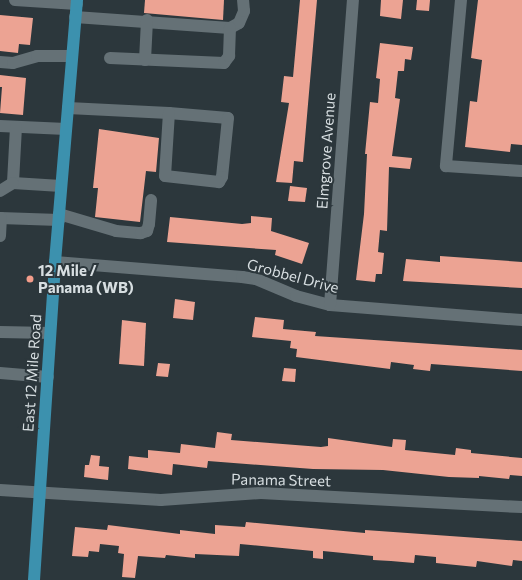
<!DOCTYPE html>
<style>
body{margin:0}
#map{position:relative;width:522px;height:580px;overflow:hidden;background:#2c373c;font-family:Commissioner,sans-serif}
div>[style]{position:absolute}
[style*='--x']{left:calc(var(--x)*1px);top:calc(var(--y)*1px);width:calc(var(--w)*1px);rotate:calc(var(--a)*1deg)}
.building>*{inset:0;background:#eca393}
.minor>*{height:12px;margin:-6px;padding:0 6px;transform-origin:6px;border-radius:6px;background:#657176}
.major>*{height:12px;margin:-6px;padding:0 6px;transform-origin:6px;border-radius:6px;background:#3c91ae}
.dots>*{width:11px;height:11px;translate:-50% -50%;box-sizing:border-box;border:2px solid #2c373c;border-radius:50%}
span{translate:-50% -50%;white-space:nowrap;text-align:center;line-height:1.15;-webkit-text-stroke:4px #2c373c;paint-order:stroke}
.street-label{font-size:15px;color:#d7dee1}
.poi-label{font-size:15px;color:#d7dee1;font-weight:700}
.left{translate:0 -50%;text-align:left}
</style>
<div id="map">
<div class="building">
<i style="clip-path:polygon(145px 0,224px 0,223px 20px,144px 13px)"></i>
<i style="clip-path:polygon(300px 0,317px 0,303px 162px,294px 161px,292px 183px,276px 182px,289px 103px,281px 102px,284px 76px,293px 77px)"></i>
<i style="clip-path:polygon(381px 0,403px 0,401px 19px,380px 16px)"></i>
<i style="clip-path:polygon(417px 0,430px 0,429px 11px,416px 10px)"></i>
<i style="clip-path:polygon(478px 0,522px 0,522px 145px,511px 144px,510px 152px,465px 147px,470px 101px,477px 102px,482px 60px,471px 58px)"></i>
<i style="clip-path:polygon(0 15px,33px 18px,30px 45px,19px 44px,18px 53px,0 51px)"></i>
<i style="clip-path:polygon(380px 43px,413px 47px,411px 60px,405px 59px,404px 71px,398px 71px,395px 98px,400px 99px,392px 156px,412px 158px,410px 169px,389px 167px,387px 231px,380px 230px,378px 252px,384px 253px,382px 274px,376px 274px,375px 282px,356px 280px,364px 214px,367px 154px,365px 154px,370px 102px,378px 103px,380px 79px,376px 78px)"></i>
<i style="clip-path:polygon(0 75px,26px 78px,23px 115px,0 113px,2px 87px,0 87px)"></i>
<i style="clip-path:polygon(99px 129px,159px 138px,156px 172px,146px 171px,140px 222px,95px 217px,98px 188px,93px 188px)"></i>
<i style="clip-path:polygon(290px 186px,307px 188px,305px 202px,288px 201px)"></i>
<i style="clip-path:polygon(251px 216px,272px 218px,271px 231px,309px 243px,302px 264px,275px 255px,276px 250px,167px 242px,170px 217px,242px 224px,251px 223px)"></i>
<i style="clip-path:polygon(440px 256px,522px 262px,522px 288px,403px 281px,406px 259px,440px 262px)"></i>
<i style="clip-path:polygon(175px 299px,195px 302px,193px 320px,173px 318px)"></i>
<i style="clip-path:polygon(255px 317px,284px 320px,283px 329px,316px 332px,315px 336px,522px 350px,522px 371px,431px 364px,430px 371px,413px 369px,414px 365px,391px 362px,390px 369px,296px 357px,297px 349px,290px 348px,291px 341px,252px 337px)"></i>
<i style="clip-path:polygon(122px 320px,146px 323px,144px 366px,119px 364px)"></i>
<i style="clip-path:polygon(158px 363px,170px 364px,168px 377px,156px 376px)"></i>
<i style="clip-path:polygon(284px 368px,296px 369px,295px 382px,282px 381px)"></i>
<i style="clip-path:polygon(217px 432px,232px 434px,231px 440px,321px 447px,328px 446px,328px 438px,392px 447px,393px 439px,406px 440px,405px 450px,455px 455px,456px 448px,471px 450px,471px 453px,522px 458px,522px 476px,510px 475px,509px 479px,479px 476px,479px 478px,449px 477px,383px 470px,313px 469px,208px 461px,207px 468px,173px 464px,172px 475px,128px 469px,129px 456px,148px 458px,148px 450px,180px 453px,181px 444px,215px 448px)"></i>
<i style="clip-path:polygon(91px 455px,100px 456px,99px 466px,109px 467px,108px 480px,84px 477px,85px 465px,89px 465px)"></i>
<i style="clip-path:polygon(246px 522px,365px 533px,365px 530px,522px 541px,522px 561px,513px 560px,512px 566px,477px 561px,476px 567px,436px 563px,436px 557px,415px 555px,414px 563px,391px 561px,373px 560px,373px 556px,323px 551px,323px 559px,313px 558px,313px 551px,240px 544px,239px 556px,195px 554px,195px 558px,166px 555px,165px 558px,138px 556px,135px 578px,122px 577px,124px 554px,118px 553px,119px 546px,100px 544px,99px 552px,89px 551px,88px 557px,72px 556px,75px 527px,107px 530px,108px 525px,180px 534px,180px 530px,215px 534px,215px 525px,245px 527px)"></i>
</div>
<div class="minor">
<i style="--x:15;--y:0;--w:62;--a:3.7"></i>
<i style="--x:461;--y:0;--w:167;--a:95.2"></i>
<i style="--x:446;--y:166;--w:76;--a:3.8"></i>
<i style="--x:75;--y:17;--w:155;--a:4.1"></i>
<i style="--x:230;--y:28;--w:10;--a:-29"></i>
<i style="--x:239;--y:23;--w:13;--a:-67"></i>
<i style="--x:244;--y:11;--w:11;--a:-95"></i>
<i style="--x:110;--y:58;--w:114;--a:2.5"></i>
<i style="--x:224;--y:63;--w:9;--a:-54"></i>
<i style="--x:229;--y:56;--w:28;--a:-88"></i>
<i style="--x:145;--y:60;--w:40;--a:-87.1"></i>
<i style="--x:0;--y:62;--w:13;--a:4"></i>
<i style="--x:13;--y:63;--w:25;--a:-16"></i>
<i style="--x:37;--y:56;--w:35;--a:0"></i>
<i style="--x:68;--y:108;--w:101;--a:2.8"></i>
<i style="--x:169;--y:113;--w:59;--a:4.8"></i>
<i style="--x:228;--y:118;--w:59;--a:95.8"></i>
<i style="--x:222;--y:177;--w:6;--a:121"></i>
<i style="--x:219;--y:182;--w:54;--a:-173.7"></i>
<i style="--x:165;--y:176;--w:63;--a:-86.4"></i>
<i style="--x:0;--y:126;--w:66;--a:2.6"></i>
<i style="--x:16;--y:127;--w:56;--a:93.1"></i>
<i style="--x:13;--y:183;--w:48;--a:3.6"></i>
<i style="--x:0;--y:191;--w:15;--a:-32"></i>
<i style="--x:59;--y:214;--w:59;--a:16.6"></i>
<i style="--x:116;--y:231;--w:25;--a:5"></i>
<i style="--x:141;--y:233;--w:6;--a:-18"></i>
<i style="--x:147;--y:231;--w:7;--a:-74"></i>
<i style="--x:149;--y:224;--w:24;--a:-85"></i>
<i style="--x:0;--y:218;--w:59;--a:1.9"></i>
<i style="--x:0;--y:236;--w:18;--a:-87"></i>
<i style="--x:55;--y:262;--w:188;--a:4.6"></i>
<i style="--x:242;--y:277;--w:14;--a:8"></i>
<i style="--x:256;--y:279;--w:43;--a:23"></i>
<i style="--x:296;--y:296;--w:35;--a:15"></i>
<i style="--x:330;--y:305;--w:193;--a:4.5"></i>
<i style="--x:330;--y:305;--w:306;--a:-85.7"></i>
<i style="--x:0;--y:332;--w:50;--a:1.1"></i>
<i style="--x:0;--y:373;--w:48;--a:4.8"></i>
<i style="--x:0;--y:490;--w:161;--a:3.6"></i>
<i style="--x:161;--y:500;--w:100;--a:-4"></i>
<i style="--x:261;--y:493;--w:261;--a:3.1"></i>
</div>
<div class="major">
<i style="--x:34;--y:580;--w:319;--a:-86.2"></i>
<i style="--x:55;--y:262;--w:263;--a:-85.2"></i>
</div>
<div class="dots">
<i style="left:30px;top:279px;background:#f49d8b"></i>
</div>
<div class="street-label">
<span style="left:326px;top:151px;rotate:-86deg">Elmgrove Avenue</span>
<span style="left:293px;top:276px;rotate:15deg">Grobbel Drive</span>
<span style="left:32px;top:373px;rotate:-86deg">East 12 Mile Road</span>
<span style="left:281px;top:480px;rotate:1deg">Panama Street</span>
</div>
<div class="poi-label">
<span class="left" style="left:38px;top:279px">12 Mile /<br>Panama (WB)</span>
</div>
</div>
